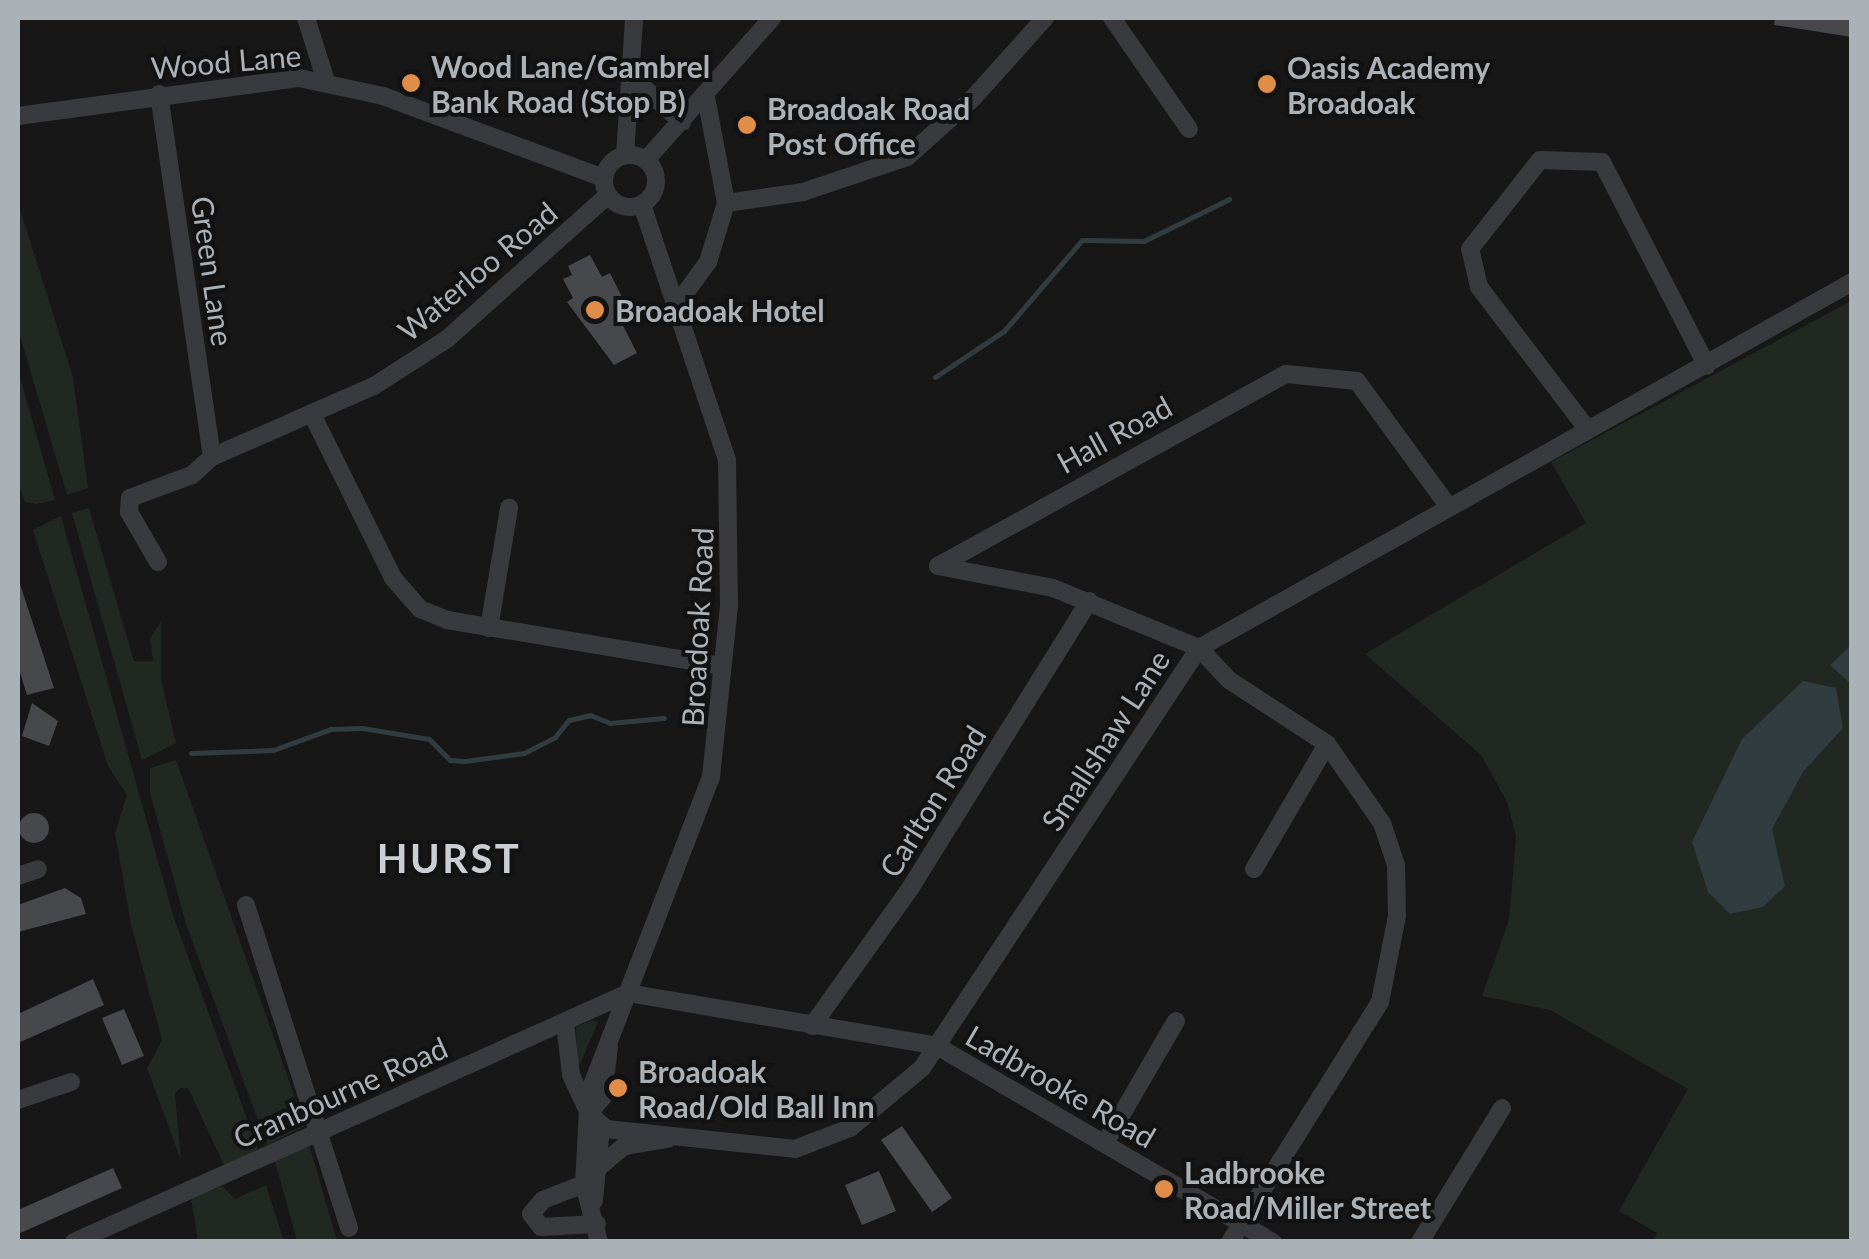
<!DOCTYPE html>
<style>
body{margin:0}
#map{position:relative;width:1869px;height:1259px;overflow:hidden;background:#171718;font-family:Lato,sans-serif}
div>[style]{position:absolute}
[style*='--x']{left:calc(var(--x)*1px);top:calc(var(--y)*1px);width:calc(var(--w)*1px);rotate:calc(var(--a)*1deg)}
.green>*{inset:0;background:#212821}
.water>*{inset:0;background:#313c40}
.stream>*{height:5px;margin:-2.5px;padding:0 2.5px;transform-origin:2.5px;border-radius:2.5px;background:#313c40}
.building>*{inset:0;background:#46484b}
.round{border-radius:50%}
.minor>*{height:18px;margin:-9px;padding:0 9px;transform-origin:9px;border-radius:9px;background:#383a3d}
.minor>.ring{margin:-9px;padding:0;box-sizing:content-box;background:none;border:18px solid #383a3d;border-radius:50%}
.dots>*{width:28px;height:28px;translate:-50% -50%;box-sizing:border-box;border:5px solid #121213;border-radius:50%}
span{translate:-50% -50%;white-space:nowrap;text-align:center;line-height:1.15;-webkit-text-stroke:8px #121213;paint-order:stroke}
.street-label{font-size:30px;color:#aab1b7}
.poi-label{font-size:30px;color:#aab1b7;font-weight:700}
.left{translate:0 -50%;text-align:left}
.district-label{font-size:40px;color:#cbcfd3;font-weight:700;letter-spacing:2.5px}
.frame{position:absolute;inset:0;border:20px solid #aab1b7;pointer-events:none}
</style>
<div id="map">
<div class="green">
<i style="clip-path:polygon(18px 203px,73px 377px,88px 488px,67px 495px,18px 329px)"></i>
<i style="clip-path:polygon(1851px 301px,1851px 1241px,1653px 1241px,1657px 1233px,1619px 1211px,1688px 1089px,1550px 1010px,1482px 996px,1509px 920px,1516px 836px,1507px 802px,1481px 755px,1365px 654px,1586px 523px,1551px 462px)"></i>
<i style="clip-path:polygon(18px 370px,55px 500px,36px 504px,25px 502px,18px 483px)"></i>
<i style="clip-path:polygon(89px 508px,134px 661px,153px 661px,150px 638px,161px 622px,161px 679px,176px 743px,142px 760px,72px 513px)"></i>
<i style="clip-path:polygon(61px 516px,174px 918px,258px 1149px,224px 1165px,188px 1088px,180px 1088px,175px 1094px,181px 1160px,147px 1068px,162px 1040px,131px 924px,115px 833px,127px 795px,108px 766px,33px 530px)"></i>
<i style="clip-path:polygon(176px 760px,305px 1126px,267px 1145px,186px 924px,150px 793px,150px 768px)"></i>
<i style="clip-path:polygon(593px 1020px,598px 1022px,578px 1069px,576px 1027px)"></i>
<i style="clip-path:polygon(309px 1144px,337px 1241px,297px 1241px,275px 1161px)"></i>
<i style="clip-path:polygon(266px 1185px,284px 1241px,198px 1241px,191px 1198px,222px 1186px,235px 1199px)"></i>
</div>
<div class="water">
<i style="clip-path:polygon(1851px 645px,1851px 684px,1830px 665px)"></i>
<i style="clip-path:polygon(1803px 681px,1836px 688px,1843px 728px,1803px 772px,1772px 829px,1785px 886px,1763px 907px,1730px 914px,1708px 892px,1692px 842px,1742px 739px)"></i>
</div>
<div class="stream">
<i style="--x:935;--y:377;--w:83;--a:-33.7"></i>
<i style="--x:1004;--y:331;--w:120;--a:-49.4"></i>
<i style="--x:1082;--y:240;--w:62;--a:0.9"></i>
<i style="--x:1144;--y:241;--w:95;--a:-26.3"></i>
<i style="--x:191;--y:753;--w:82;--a:-2.1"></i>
<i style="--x:273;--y:750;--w:62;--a:-19.9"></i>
<i style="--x:331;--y:729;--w:31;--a:-2"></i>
<i style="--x:362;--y:728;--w:68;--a:9.3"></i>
<i style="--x:429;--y:739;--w:30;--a:45"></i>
<i style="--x:450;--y:760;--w:15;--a:4"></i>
<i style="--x:465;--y:761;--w:60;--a:-7.7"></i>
<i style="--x:524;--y:753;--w:35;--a:-27"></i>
<i style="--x:555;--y:737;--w:22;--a:-51"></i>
<i style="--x:569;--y:720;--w:22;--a:-13"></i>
<i style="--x:590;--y:715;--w:22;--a:22"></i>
<i style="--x:610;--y:723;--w:54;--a:-5.3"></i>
</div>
<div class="building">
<i style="clip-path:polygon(1775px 18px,1852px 18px,1852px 37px,1774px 25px)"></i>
<i style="clip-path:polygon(590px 255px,602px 277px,610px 273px,623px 299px,616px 312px,637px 353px,614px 365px,567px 302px,573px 298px,563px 279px,572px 275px,568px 266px)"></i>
<i style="clip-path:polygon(20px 584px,54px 688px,27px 695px,18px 666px)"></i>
<i style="clip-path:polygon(32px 703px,58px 721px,49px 746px,22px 736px)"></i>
<i class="round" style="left:19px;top:813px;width:30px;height:30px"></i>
<i style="clip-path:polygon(65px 888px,81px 898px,86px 914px,18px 932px,18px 905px)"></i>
<i style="clip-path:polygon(93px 979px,104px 1005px,18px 1043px,18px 1014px)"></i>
<i style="clip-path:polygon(124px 1009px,144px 1056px,122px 1065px,102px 1018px)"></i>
<i style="clip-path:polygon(902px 1126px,952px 1198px,932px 1212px,881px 1140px)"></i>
<i style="clip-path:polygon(113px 1168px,122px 1188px,18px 1234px,18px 1210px)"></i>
<i style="clip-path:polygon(879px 1171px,896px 1211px,862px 1225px,845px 1185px)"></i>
</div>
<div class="minor">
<i style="--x:306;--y:18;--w:66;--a:72.4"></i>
<i style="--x:1112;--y:18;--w:135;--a:55.3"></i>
<i style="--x:635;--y:67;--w:20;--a:70"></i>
<i style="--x:642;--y:86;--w:54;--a:42"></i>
<i style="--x:159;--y:94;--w:367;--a:81.7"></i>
<i style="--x:18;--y:116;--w:284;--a:-7.7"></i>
<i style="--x:299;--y:78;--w:86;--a:12.1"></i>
<i style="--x:383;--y:96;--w:236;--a:20.4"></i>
<i class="ring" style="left:604px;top:155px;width:34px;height:34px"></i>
<i style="--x:625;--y:155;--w:137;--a:-86.2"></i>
<i style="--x:646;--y:160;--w:190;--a:-48.4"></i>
<i style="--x:726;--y:203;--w:78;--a:-8.1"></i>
<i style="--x:803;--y:192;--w:110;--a:-18.6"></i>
<i style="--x:907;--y:157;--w:90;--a:-41.8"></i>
<i style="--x:974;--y:97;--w:106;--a:-48.1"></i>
<i style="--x:676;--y:306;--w:54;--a:-54"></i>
<i style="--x:708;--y:262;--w:62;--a:-73"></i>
<i style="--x:726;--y:203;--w:108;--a:-100.7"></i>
<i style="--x:313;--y:416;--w:181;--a:63.7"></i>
<i style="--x:393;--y:578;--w:41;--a:48.9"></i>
<i style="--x:420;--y:609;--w:29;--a:22"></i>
<i style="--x:447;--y:620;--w:279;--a:9.5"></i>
<i style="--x:1588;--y:430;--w:180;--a:-127.3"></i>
<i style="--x:1479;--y:287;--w:39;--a:-103"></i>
<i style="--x:1470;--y:249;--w:113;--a:-51.8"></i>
<i style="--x:1540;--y:160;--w:62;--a:1.8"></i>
<i style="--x:1602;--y:162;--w:229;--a:62.8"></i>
<i style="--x:158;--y:562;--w:58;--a:-120.1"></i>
<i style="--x:129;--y:512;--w:14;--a:-86"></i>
<i style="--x:130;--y:498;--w:66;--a:-20.4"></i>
<i style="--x:192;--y:475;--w:27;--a:-42"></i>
<i style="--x:212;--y:457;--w:177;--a:-23.7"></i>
<i style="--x:374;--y:386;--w:87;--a:-32.8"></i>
<i style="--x:447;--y:339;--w:216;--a:-41.8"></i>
<i style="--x:938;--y:566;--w:117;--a:10.8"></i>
<i style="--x:1053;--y:588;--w:158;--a:22.3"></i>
<i style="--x:1199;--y:648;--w:44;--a:46.8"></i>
<i style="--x:1229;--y:680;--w:117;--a:33.1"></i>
<i style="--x:1327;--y:744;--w:96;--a:55.2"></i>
<i style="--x:1382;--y:823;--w:44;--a:71.6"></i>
<i style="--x:1396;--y:865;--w:51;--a:88.9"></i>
<i style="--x:1397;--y:916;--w:88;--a:101.2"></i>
<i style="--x:1380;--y:1002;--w:283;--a:122"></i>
<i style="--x:938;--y:566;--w:397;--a:-28.9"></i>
<i style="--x:1286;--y:374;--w:71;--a:5.6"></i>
<i style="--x:1357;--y:381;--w:155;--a:53.9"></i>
<i style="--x:489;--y:628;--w:122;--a:-80.5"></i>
<i style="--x:1254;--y:869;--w:145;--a:-59.7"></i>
<i style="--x:18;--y:876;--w:21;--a:-19"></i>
<i style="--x:246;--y:905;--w:339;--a:72.3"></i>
<i style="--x:628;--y:993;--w:314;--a:9.7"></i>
<i style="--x:937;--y:1046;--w:389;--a:30.3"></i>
<i style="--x:565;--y:1023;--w:52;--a:83.4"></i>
<i style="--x:571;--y:1075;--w:68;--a:64.9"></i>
<i style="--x:600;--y:1137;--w:64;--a:95.4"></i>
<i style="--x:812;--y:1026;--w:171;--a:-54.5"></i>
<i style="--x:911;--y:887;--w:337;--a:-58.1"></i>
<i style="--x:18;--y:1100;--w:56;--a:-18.8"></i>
<i style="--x:589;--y:1113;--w:23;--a:43"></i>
<i style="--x:606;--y:1129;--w:190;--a:6"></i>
<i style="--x:795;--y:1149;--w:59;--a:-20.9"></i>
<i style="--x:850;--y:1128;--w:94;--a:-39.8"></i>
<i style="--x:922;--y:1068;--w:503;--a:-56.59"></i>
<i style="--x:1199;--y:648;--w:749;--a:-29.27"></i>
<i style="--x:589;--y:1113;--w:21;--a:-49"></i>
<i style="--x:603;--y:1097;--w:50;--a:-83.2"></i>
<i style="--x:1105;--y:1143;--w:141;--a:-59.8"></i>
<i style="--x:599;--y:1167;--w:33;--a:-40"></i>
<i style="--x:624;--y:1146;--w:44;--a:-9.2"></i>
<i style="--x:584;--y:1184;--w:44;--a:158.7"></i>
<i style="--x:543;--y:1200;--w:18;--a:131"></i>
<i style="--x:531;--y:1214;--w:16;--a:52"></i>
<i style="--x:541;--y:1227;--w:56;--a:-3.1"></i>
<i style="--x:74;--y:1242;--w:607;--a:-24.2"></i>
<i style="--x:599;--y:1242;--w:60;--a:-104.5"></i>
<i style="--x:584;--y:1184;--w:91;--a:-86.9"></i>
<i style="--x:589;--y:1093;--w:339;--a:-68.9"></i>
<i style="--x:711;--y:777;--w:172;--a:-84"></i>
<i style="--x:729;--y:606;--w:146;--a:-90.8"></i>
<i style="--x:727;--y:460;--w:270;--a:-108.4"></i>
<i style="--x:1420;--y:1242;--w:157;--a:-58.5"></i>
</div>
<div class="dots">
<i style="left:411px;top:83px;background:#df8d48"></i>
<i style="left:1267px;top:84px;background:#df8d48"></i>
<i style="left:747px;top:125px;background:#df8d48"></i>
<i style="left:595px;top:310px;background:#df8d48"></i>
<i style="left:618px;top:1088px;background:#df8d48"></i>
<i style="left:1164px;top:1189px;background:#df8d48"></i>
</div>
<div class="street-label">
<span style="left:226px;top:61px;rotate:-5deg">Wood Lane</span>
<span style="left:213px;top:271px;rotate:82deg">Green Lane</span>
<span style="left:477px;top:271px;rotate:-40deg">Waterloo Road</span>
<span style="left:1114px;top:434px;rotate:-29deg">Hall Road</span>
<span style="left:697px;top:627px;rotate:-87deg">Broadoak Road</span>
<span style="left:1105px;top:740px;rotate:-57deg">Smallshaw Lane</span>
<span style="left:932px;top:801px;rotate:-58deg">Carlton Road</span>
<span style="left:1061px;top:1086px;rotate:30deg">Ladbrooke Road</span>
<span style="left:340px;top:1092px;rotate:-24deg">Cranbourne Road</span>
</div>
<div class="poi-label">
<span class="left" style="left:431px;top:83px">Wood Lane/Gambrel<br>Bank Road (Stop B)</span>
<span class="left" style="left:1287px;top:84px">Oasis Academy<br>Broadoak</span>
<span class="left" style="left:767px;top:125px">Broadoak Road<br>Post Office</span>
<span class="left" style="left:615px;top:310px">Broadoak Hotel</span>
<span class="left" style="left:638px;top:1088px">Broadoak<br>Road/Old Ball Inn</span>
<span class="left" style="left:1184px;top:1189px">Ladbrooke<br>Road/Miller Street</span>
</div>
<div class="district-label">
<span style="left:449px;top:858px">HURST</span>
</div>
<div class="frame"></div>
</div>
